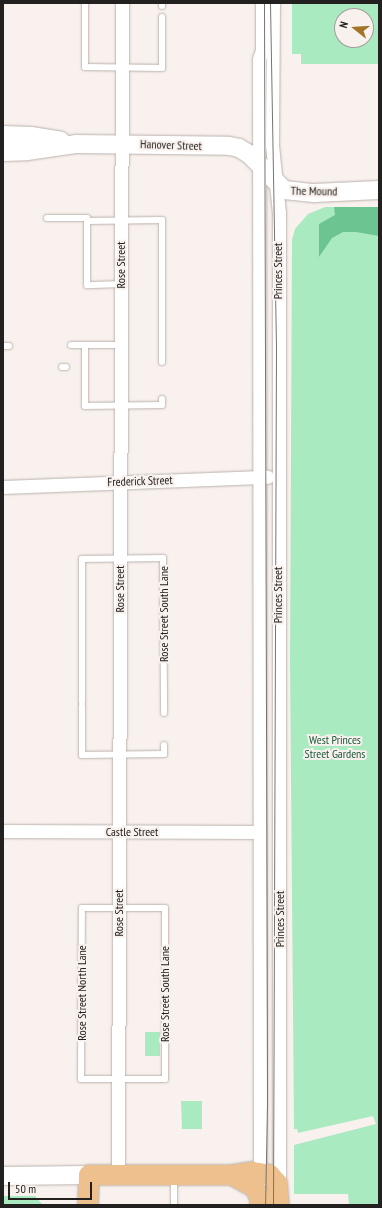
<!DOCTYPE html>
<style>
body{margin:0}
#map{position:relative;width:382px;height:1208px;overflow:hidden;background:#f9f1ed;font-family:"PT Sans Narrow",sans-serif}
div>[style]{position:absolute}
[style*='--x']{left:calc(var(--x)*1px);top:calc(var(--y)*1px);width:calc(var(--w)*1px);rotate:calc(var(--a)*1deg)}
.green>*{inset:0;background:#a9eac1}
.forest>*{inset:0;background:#6cc590}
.roads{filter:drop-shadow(0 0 1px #b9b2ad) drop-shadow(0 0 1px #b9b2ad)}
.lane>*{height:6px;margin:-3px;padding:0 3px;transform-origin:3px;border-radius:3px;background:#fff}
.street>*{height:13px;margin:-6.5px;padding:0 6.5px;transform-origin:6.5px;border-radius:6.5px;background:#fff}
.secondary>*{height:18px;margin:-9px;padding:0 9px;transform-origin:9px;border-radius:9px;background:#fff}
.primary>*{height:20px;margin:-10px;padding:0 10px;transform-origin:10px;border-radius:10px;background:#edc08e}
.tram>*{height:1px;margin:-0.5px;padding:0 0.5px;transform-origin:0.5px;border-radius:0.5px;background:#787370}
span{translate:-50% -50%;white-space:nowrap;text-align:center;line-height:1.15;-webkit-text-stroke:4px #f9f1ed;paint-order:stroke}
.street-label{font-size:12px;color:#23211f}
.park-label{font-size:12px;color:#175937}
.frame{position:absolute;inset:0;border:4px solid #23211f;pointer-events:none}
.north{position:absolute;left:334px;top:8px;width:40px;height:40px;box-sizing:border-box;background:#f9f1ed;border:1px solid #a39e9b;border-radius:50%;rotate:287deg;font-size:11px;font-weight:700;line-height:16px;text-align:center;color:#23211f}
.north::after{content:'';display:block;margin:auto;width:14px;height:18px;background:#a27426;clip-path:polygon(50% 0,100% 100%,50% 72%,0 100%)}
.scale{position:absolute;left:8px;top:1182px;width:84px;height:18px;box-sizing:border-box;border:2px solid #23211f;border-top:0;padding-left:5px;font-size:12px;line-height:14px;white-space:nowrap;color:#23211f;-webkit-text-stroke:3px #f9f1ed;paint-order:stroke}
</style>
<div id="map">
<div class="green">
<i style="clip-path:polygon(evenodd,292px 3px,379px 3px,379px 64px,301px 64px,301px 54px,292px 54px,292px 3px,342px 16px,366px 16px,366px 40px,342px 40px,342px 16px)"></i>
<i style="clip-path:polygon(325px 207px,379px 207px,379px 1205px,349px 1205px,348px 1194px,294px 1194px,294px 1145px,376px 1124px,373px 1116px,298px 1133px,297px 1129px,294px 1129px,290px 661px,292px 240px,295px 229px,308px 214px)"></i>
<i style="clip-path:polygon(145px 1032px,160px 1032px,160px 1056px,145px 1056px)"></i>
<i style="clip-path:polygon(181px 1101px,202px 1101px,202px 1129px,182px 1129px)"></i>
<i style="clip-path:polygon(3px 1196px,35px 1196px,43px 1205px,3px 1205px)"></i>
</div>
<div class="forest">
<i style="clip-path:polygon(334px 207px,379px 207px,379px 236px,356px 232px,343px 232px,332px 238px,319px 257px,319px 224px,335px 215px)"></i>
</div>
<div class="roads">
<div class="lane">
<i style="--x:85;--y:3;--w:64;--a:90"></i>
<i style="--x:85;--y:67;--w:77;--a:0.7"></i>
<i style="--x:162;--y:68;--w:51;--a:-90"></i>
<i style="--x:162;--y:3;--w:3;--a:90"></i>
<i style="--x:47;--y:218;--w:40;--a:0"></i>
<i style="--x:87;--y:218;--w:3;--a:90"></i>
<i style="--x:121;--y:284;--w:34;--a:178"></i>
<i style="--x:87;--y:285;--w:64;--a:-90"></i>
<i style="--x:87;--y:221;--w:75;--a:-0.8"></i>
<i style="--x:162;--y:220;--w:142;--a:90"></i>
<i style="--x:71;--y:345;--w:14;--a:0"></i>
<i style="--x:121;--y:345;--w:36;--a:180"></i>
<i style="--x:85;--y:345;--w:61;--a:90"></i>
<i style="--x:85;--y:406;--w:77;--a:-0.7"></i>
<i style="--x:162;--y:405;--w:6;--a:-90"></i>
<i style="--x:3;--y:346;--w:6;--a:0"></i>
<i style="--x:62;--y:367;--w:4;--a:0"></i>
<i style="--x:82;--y:702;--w:143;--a:-90"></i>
<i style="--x:82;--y:559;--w:81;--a:-0.7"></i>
<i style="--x:163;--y:558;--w:155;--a:89.6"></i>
<i style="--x:82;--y:706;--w:49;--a:90"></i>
<i style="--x:82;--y:755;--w:82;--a:-0.7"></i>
<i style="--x:164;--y:754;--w:9;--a:-90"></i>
<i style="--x:82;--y:908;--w:83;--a:0"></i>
<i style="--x:165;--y:908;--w:171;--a:90"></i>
<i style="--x:165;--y:1079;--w:84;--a:180"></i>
<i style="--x:81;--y:1079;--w:171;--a:-89.7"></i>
<i style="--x:174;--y:1177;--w:28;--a:90"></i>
</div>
<div class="street">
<i style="--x:273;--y:3;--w:142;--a:90.4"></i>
<i style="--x:272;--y:145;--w:68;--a:84.1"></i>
<i style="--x:279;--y:213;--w:974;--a:90"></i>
<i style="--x:3;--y:487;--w:265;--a:-2.2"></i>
<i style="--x:3;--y:831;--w:257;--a:0.2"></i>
<i style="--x:118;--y:1175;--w:1172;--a:-89.8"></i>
<i style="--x:260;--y:1181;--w:1122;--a:-90.05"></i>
<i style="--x:259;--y:59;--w:9;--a:-72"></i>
<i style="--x:262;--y:50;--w:47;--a:-90"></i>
</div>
<div class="secondary">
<i style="--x:3;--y:135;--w:28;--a:2"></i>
<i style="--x:31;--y:136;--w:30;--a:9"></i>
<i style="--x:3;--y:152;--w:24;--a:-2"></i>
<i style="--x:27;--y:151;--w:49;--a:-8.1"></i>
<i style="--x:76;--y:144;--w:153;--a:0.7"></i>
<i style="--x:229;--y:146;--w:10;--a:11"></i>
<i style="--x:239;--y:148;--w:12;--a:31"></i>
<i style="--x:249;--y:154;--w:50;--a:45.8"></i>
<i style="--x:284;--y:190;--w:30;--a:6"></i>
<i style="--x:314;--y:193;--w:65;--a:-2.6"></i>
<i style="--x:3;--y:1176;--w:86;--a:-0.7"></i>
</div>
<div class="primary">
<i style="--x:232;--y:1175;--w:26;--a:29"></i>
<i style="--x:255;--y:1188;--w:11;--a:63"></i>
<i style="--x:260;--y:1198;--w:7;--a:90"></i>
<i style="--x:88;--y:1205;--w:30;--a:-88"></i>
<i style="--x:89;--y:1175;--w:143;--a:0"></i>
<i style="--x:232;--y:1175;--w:20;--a:-9"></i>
<i style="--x:252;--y:1172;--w:18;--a:9"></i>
<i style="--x:270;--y:1175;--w:11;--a:49"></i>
<i style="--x:277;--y:1183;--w:22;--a:85"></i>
</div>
</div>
<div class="tram">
<i style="--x:264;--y:3;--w:1102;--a:89.84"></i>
<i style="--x:267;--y:1105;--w:100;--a:91.1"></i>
<i style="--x:270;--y:3;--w:343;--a:89"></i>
<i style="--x:276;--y:346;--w:859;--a:90.2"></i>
</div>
<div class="street-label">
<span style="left:171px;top:145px;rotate:2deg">Hanover Street</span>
<span style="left:314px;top:191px;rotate:1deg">The Mound</span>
<span style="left:121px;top:265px;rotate:-90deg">Rose Street</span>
<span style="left:278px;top:271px;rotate:-90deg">Princes Street</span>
<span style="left:140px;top:481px;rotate:-2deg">Frederick Street</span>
<span style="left:120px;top:589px;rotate:-90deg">Rose Street</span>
<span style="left:278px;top:595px;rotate:-90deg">Princes Street</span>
<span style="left:164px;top:614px;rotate:-90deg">Rose Street South Lane</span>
<span style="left:132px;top:832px">Castle Street</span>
<span style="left:119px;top:913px;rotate:-90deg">Rose Street</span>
<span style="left:280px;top:919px;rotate:-90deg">Princes Street</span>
<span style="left:82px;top:993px;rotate:-90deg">Rose Street North Lane</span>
<span style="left:165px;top:994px;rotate:-90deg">Rose Street South Lane</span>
</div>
<div class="park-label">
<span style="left:335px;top:747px">West Princes<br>Street Gardens</span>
</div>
<div class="frame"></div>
<div class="north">N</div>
<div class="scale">50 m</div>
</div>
